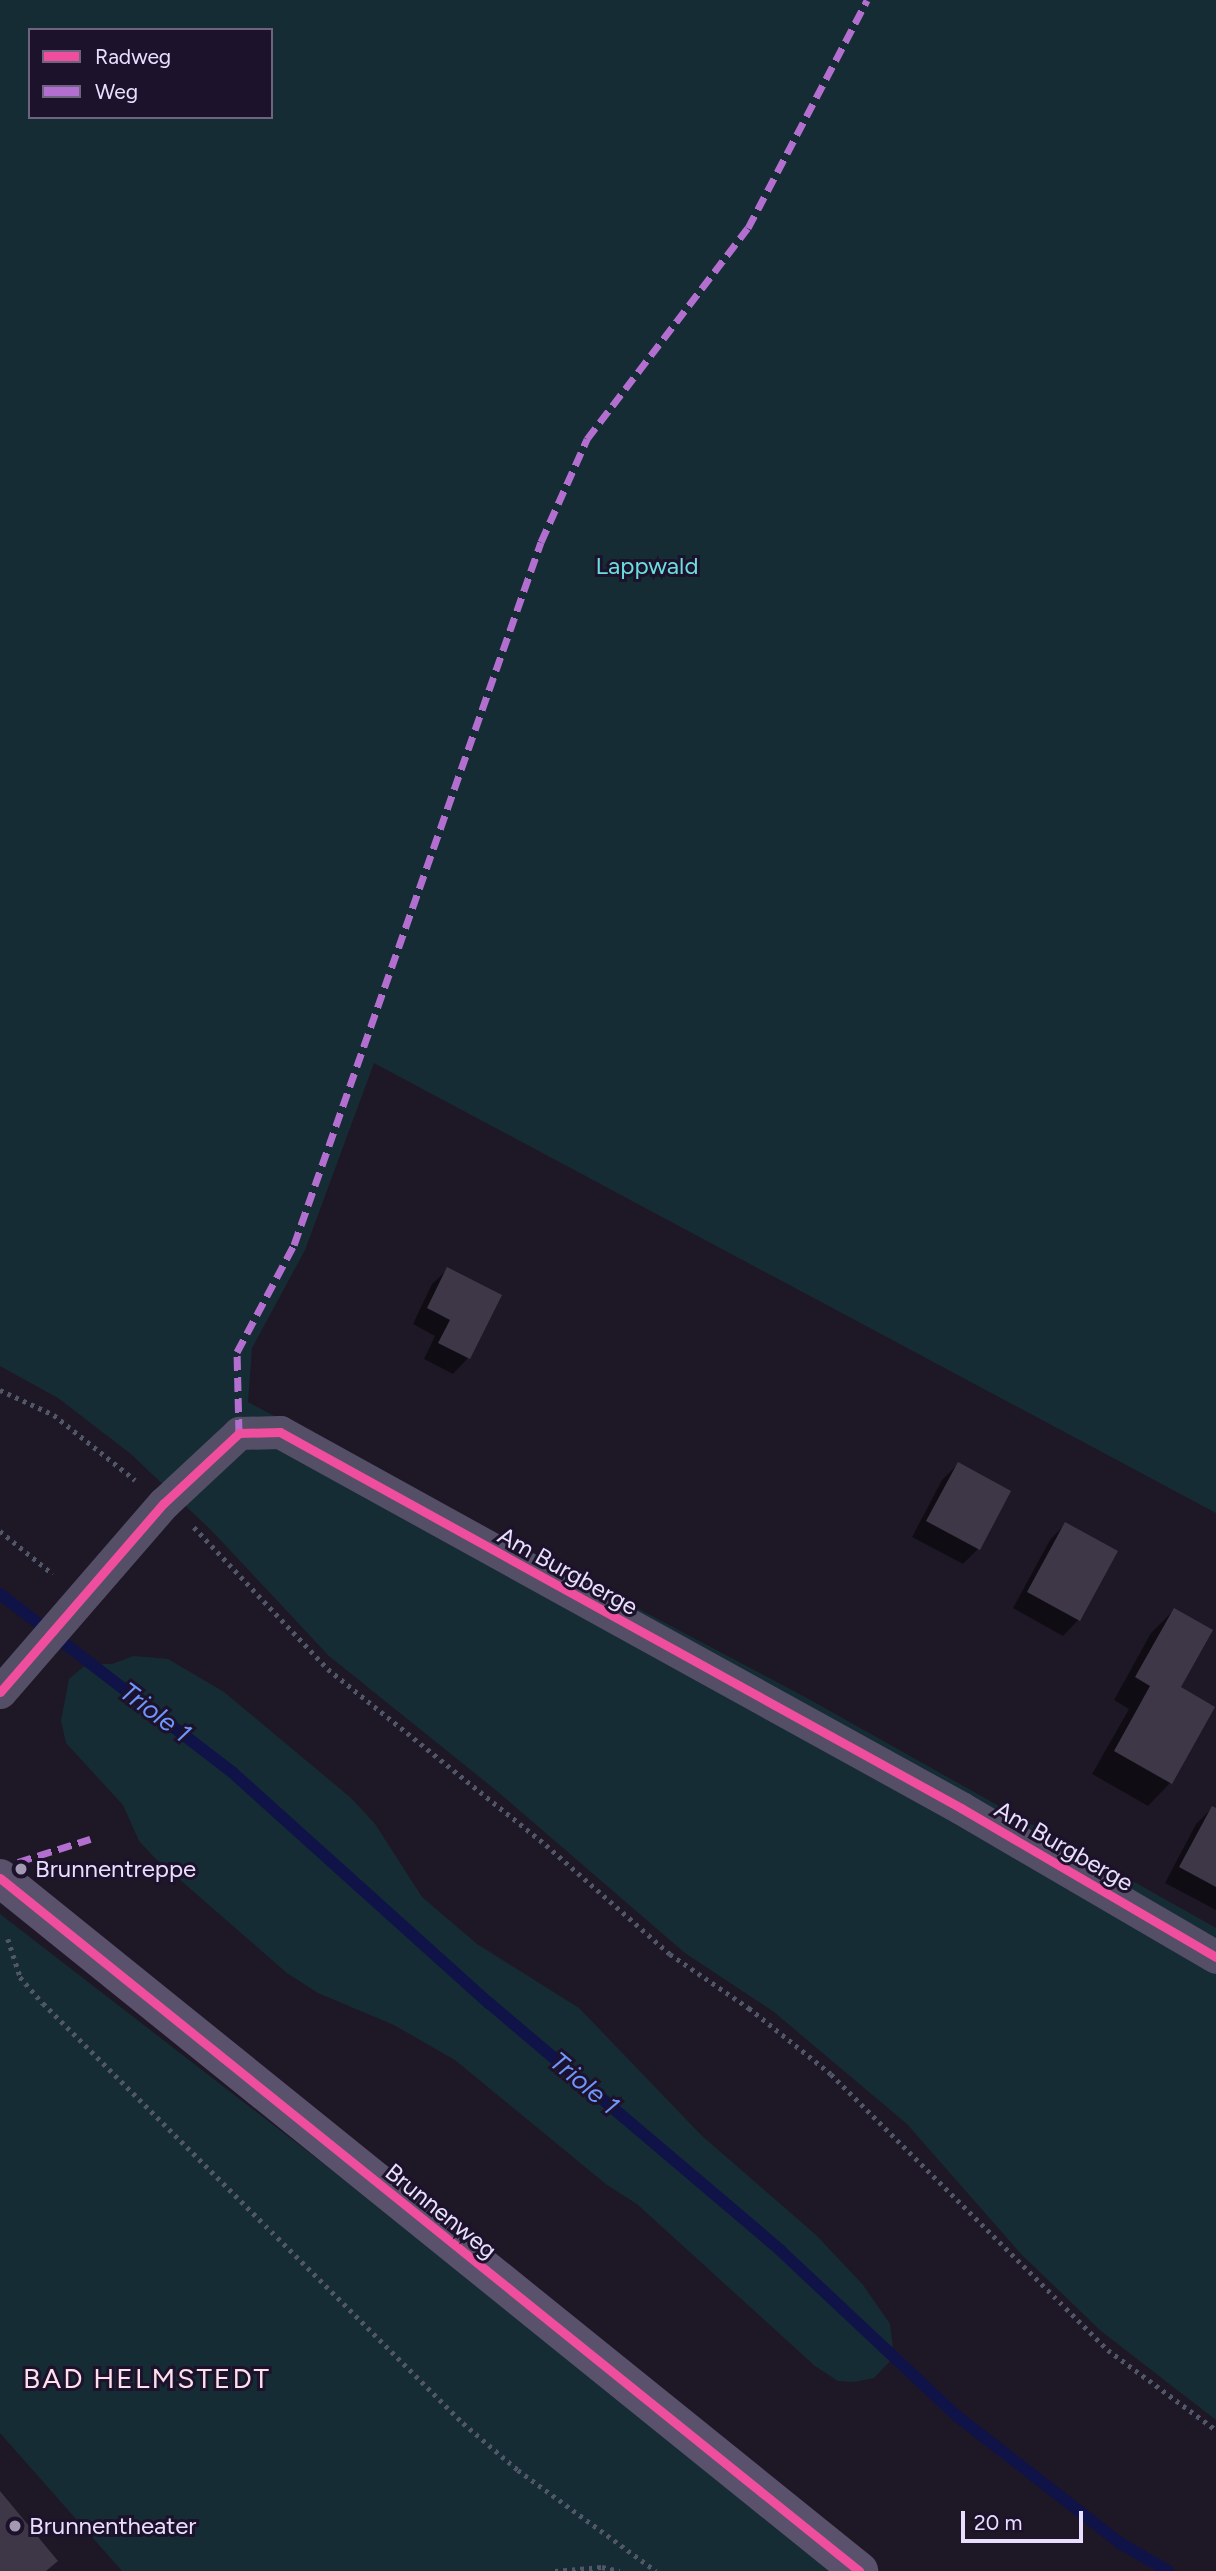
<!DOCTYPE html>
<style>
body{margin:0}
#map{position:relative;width:1216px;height:2571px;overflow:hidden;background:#1e1826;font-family:Figtree,sans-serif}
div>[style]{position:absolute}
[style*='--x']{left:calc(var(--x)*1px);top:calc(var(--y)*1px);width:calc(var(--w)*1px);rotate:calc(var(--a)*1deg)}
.green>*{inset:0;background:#162c34}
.shadow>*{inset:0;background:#0007}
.stream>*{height:12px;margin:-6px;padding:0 6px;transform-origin:6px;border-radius:6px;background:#0f1348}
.building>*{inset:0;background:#3e3747}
.path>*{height:4.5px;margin-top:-2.25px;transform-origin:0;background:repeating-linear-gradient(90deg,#515768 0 3.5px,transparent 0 8.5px)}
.minor>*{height:33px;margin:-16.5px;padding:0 16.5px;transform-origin:16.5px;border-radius:16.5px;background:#554e67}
.secondary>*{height:38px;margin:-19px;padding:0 19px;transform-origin:19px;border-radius:19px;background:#5a526c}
.quiet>*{height:7px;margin-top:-3.5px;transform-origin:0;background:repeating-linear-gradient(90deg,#b36fd0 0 14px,transparent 0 21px)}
.cycleway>*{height:9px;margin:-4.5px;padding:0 4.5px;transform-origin:4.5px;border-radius:4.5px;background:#ef4d9e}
.dots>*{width:19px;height:19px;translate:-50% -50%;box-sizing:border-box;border:4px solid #1d122c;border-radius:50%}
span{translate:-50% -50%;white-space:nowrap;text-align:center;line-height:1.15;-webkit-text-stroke:6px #1d122c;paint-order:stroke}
.park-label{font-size:24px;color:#6adedf}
.street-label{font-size:24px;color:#eadefe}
.poi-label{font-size:24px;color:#eadefe}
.left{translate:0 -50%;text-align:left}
.water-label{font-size:26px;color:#6f96fc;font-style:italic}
.quarter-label{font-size:28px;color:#fee0ec;letter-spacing:2px}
.legend{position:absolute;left:28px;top:28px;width:245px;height:91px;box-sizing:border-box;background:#1d122c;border:2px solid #6f6480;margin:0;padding:9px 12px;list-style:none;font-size:21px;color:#eadefe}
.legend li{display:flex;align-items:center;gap:14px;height:35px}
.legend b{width:35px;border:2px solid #6f6480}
.scale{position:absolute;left:961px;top:2511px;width:122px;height:32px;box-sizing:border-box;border:4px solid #eadefe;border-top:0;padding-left:9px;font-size:21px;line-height:24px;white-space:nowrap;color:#eadefe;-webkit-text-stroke:5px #1d122c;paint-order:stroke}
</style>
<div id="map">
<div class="green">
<i style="clip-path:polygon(evenodd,0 0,1216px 0,1216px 1513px,374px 1063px,305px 1250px,252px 1348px,248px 1402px,805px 1697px,1216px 1928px,1216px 2420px,1101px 2331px,1021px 2254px,907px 2124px,774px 2012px,685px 1953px,497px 1791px,329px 1656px,212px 1531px,131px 1454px,58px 1398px,0 1366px,0 0,30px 30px,271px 30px,271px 117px,30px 117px,30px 30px)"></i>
<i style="clip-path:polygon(134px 1656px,168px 1659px,224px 1692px,351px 1798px,375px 1824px,422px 1897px,477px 1944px,579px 2008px,702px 2136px,816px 2235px,863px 2285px,890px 2324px,894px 2357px,874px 2378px,854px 2382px,838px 2381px,815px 2366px,637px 2204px,607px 2185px,455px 2060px,394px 2025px,318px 1993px,287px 1973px,155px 1858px,139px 1841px,123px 1805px,66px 1743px,61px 1721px,69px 1679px,87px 1664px,112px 1664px)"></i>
<i style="clip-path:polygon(0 1914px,851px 2571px,122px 2571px,0 2433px)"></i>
</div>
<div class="shadow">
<i style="clip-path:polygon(448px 1269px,500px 1295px,468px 1358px,453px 1374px,424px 1359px,435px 1336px,413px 1324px,432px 1284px)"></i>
<i style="clip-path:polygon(958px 1464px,978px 1549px,963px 1564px,912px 1537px,942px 1480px)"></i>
<i style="clip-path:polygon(1065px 1524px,1115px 1552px,1078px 1620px,1063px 1636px,1013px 1608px,1050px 1540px)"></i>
<i style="clip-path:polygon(1174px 1610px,1179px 1688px,1170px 1783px,1148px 1806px,1092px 1774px,1129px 1709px,1114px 1700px,1151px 1633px)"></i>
<i style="clip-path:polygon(1212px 1808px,1216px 1810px,1216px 1910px,1165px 1883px,1196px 1824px)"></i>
</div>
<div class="stream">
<i style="--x:0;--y:1594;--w:292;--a:37.5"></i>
<i style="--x:232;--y:1772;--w:346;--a:42"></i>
<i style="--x:489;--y:2003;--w:383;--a:40.3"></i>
<i style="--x:781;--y:2251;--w:241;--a:43.2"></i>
<i style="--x:957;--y:2416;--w:207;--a:37.9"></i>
<i style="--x:1120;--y:2543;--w:56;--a:30.3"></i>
</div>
<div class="building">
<i style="clip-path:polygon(447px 1267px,502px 1295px,470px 1359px,438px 1343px,450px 1320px,427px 1308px)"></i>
<i style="clip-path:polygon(958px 1462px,1011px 1491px,980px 1550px,926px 1521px)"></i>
<i style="clip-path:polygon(1065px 1522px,1118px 1551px,1080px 1621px,1027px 1592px)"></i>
<i style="clip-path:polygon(1174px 1608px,1213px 1630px,1181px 1687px,1215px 1707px,1172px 1784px,1114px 1751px,1150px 1686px,1135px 1677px)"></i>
<i style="clip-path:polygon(1212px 1806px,1216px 1808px,1216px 1887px,1179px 1867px)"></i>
<i style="clip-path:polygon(0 2491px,58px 2561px,46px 2571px,0 2571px)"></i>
</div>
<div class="path">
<i style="--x:0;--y:1390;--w:60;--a:24.8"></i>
<i style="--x:54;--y:1415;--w:104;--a:38.7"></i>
<i style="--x:194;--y:1527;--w:195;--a:46.7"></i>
<i style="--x:328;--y:1669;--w:280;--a:38.9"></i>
<i style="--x:546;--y:1845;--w:165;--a:41.3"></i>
<i style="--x:670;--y:1954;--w:96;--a:34.4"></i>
<i style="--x:749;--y:2008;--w:105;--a:38.8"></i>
<i style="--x:831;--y:2074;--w:391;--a:44.9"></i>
<i style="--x:1108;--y:2350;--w:134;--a:36.5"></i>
<i style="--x:0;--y:1531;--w:68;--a:39.1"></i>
<i style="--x:8;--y:1939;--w:40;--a:72"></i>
<i style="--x:20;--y:1977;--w:35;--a:49"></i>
<i style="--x:43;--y:2003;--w:594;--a:45"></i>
<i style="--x:463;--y:2423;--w:72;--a:40.5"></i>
<i style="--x:518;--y:2470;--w:171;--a:36.2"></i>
<i style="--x:555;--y:2571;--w:47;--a:-4.9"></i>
<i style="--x:602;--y:2567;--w:18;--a:13"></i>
</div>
<div class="minor">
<i style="--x:0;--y:1692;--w:250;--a:-49.1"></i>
<i style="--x:164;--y:1503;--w:103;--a:-43"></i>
<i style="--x:239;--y:1433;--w:41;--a:-1.4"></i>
<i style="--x:280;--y:1432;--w:778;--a:28.9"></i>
<i style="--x:961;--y:1808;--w:295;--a:30.3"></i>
</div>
<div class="secondary">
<i style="--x:0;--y:1878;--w:1104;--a:38.89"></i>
</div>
<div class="quiet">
<i style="--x:239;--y:1433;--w:81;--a:-91.4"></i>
<i style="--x:237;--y:1352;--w:121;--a:-62"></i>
<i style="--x:294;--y:1245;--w:745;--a:-70.64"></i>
<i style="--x:541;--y:542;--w:113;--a:-65.9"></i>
<i style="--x:587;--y:439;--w:265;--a:-52.7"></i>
<i style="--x:748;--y:228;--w:257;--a:-62.4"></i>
<i style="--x:18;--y:1862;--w:76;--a:-17.7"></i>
</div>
<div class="cycleway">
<i style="--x:0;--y:1692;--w:250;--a:-49.1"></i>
<i style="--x:164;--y:1503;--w:103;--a:-43"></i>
<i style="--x:239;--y:1433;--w:41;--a:-1.4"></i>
<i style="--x:280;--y:1432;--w:778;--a:28.9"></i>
<i style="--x:961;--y:1808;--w:295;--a:30.3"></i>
<i style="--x:0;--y:1878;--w:1104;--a:38.89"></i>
</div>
<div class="dots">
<i style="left:21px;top:1869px;background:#a399b2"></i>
<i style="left:15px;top:2526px;background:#a399b2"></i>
</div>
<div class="park-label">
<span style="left:647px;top:566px">Lappwald</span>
</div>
<div class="street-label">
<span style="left:568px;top:1571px;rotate:29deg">Am Burgberge</span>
<span style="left:1064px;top:1846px;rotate:30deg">Am Burgberge</span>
<span style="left:441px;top:2211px;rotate:39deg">Brunnenweg</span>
</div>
<div class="poi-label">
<span class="left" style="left:35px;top:1869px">Brunnentreppe</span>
<span class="left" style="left:29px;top:2526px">Brunnentheater</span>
</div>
<div class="water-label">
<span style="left:155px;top:1713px;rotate:37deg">Triole 1</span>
<span style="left:584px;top:2084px;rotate:40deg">Triole 1</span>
</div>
<div class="quarter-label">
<span style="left:147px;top:2378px">BAD HELMSTEDT</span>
</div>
<ul class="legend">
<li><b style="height:9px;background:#ef4d9e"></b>Radweg</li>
<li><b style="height:9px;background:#b36fd0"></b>Weg</li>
</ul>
<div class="scale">20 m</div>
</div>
